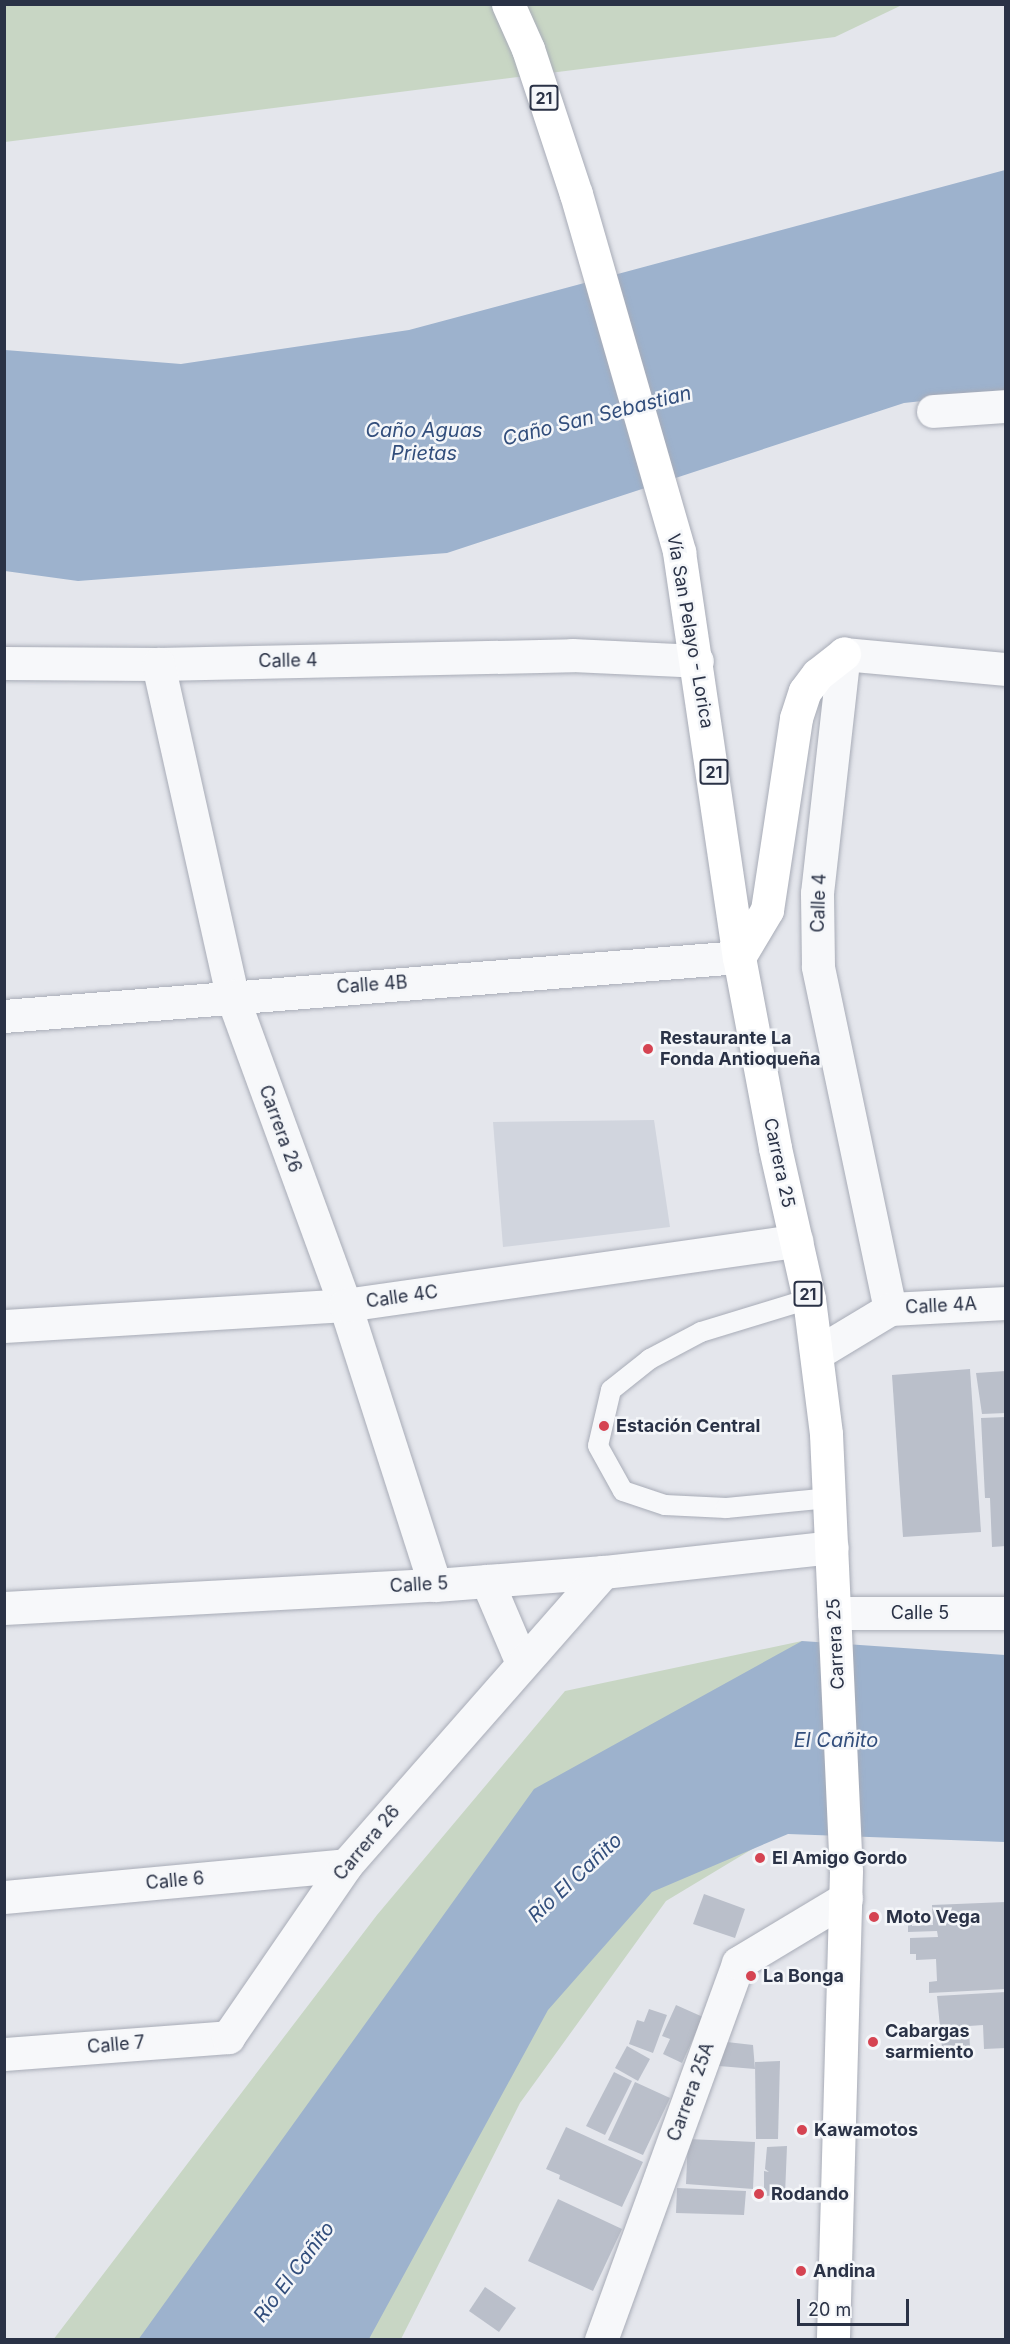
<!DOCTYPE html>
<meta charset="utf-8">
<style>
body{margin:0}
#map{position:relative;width:1010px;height:2344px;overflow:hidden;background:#e4e6ec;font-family:Inter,sans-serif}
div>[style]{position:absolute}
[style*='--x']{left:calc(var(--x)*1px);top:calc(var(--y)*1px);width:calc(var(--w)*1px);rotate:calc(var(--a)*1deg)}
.built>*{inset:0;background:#d1d5de}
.green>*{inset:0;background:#c8d6c4}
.water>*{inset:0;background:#9db2cd}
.building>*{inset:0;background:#babfca}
.roads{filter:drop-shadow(0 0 2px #a8acb7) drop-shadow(0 0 2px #a8acb7)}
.lane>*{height:20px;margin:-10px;padding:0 10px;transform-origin:10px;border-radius:10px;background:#f7f8fa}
.street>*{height:33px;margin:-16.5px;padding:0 16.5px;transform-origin:16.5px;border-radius:16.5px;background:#f7f8fa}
.primary>*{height:33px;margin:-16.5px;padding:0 16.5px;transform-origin:16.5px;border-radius:16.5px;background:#fff}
.dots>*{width:16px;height:16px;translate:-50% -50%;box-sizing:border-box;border:3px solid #f4f6f9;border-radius:50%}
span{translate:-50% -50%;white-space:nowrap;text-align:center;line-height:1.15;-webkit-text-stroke:5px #f4f6f9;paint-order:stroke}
.shield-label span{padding:2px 4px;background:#f4f6f9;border:2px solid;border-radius:4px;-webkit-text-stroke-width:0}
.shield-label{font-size:16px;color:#2a3246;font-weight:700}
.street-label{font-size:18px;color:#2a3246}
.poi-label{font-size:18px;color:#2a3246;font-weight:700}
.left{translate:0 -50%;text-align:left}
.water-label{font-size:20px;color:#324e7c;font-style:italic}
.frame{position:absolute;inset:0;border:6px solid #2a3246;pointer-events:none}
.scale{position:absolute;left:797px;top:2299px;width:112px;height:27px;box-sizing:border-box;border:3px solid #2a3246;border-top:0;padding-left:8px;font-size:18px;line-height:21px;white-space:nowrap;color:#2a3246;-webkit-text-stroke:4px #f4f6f9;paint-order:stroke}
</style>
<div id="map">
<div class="built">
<i style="clip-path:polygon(654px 1120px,670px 1227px,503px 1247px,493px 1122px)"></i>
</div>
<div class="green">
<i style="clip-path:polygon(4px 5px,902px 5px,835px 37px,5px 142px)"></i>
<i style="clip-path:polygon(802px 1641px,802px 1819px,666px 1901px,520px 2103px,401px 2339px,53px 2340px,377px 1915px,565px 1691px)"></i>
</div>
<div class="water">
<i style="clip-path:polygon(1005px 170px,1005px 392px,904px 403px,447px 553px,78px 581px,5px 571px,5px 350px,181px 364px,409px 330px)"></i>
<i style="clip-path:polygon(802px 1641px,1005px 1655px,1005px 1842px,788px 1834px,652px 1892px,548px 2010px,369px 2339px,138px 2340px,534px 1789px)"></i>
</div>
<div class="building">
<i style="clip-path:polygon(970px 1369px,981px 1532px,903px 1537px,892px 1375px)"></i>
<i style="clip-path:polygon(1006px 1371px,1006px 1413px,982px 1414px,976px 1373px)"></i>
<i style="clip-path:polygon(1006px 1417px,1006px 1546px,992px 1547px,990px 1498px,985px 1498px,981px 1418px)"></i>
<i style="clip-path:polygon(704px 1894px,745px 1909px,735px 1938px,693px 1924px)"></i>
<i style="clip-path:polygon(1006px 1902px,1006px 1989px,929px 1993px,929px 1982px,937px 1981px,936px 1959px,916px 1960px,916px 1954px,910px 1954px,910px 1938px,938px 1937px,937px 1931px,908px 1932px,908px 1914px,912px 1915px,912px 1926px,933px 1925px,932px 1905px)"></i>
<i style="clip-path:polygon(1006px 1992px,1006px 2048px,984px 2049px,983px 2025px,969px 2026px,970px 2048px,942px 2048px,937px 1996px)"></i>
<i style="clip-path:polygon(676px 2005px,703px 2017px,682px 2063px,663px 2054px,670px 2039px,662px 2036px)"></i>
<i style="clip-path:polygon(649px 2009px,667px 2015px,653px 2053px,629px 2044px,637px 2020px,644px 2022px)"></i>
<i style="clip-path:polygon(718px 2041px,753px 2045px,755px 2069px,719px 2066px)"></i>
<i style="clip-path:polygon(627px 2046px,650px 2059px,638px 2081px,615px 2068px)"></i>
<i style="clip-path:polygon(780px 2061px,778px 2139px,756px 2139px,755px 2062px)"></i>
<i style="clip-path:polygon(614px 2072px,632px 2081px,605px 2135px,586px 2126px)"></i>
<i style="clip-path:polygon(635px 2082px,670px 2098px,643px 2155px,608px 2140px)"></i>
<i style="clip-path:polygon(566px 2127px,643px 2162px,622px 2207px,559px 2179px,560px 2175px,546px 2169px)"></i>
<i style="clip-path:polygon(688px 2139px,755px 2142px,753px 2189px,686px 2184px)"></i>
<i style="clip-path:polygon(787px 2146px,785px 2195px,764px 2196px,764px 2171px,769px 2172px,765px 2169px,767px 2147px)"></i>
<i style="clip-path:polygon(677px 2188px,746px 2191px,744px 2215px,676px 2213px)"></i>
<i style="clip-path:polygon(558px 2199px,622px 2229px,593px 2291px,528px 2261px)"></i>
<i style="clip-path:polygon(485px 2287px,516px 2308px,499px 2332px,469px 2311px)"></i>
</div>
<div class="roads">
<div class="lane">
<i style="--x:809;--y:1299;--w:113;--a:163"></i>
<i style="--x:701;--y:1332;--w:58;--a:152.1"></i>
<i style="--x:650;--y:1359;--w:50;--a:141.5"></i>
<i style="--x:611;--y:1390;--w:57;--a:103.1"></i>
<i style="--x:598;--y:1446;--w:51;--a:60.9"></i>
<i style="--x:623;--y:1491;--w:44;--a:18.4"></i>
<i style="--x:665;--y:1505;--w:61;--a:2.8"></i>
<i style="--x:726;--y:1508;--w:103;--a:-5.5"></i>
</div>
<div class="street">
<i style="--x:933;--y:411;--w:73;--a:-3.9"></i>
<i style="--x:4;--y:663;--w:154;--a:0.4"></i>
<i style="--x:158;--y:664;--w:414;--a:-1.2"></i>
<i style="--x:572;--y:655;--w:125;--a:2.7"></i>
<i style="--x:158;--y:664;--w:340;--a:77.4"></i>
<i style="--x:232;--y:996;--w:329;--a:69.9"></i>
<i style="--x:345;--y:1305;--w:294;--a:72.2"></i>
<i style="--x:4;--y:1016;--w:737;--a:-4.59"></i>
<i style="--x:890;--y:1309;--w:350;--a:-101.9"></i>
<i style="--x:818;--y:966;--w:73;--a:-90.8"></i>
<i style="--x:817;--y:893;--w:241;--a:-83.6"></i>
<i style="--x:844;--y:654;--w:163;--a:5.3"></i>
<i style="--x:4;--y:1326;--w:342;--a:-3.5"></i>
<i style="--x:345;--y:1305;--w:456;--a:-8.1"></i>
<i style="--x:817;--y:1353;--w:85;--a:-31.1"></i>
<i style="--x:890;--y:1309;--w:116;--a:-3"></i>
<i style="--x:487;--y:1581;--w:89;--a:66.9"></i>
<i style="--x:4;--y:1608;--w:432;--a:-3.1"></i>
<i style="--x:435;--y:1585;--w:169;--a:-4.4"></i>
<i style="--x:603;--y:1572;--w:230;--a:-6.2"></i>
<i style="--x:834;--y:1613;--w:172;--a:0"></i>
<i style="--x:4;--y:1897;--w:343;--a:-5.3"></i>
<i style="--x:4;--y:2054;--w:225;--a:-4.3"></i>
<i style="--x:228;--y:2037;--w:209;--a:-55.5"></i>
<i style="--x:346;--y:1865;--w:390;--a:-48.7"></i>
<i style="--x:601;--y:2340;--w:401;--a:-70"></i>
<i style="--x:738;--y:1963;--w:126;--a:-31"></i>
</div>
<div class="primary">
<i style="--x:508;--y:4;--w:49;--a:66"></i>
<i style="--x:528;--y:49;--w:153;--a:71.7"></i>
<i style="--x:576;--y:194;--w:373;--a:73.9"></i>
<i style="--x:679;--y:552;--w:409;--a:81.6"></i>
<i style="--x:739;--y:957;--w:194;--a:79.3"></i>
<i style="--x:775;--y:1148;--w:155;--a:77.3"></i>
<i style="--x:809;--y:1299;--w:136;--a:82.8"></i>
<i style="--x:826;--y:1434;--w:437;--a:87.4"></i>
<i style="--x:846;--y:1871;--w:469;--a:91.6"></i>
<i style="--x:739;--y:957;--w:55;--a:-59.2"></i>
<i style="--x:767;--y:910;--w:194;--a:-81.4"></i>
<i style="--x:796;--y:718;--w:28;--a:-72"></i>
<i style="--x:805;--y:691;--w:21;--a:-53"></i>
<i style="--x:818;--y:674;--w:33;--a:-38"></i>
</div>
</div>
<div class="dots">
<i style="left:648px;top:1049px;background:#d54452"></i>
<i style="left:604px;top:1426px;background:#d54452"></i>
<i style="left:760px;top:1858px;background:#d54452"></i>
<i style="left:874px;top:1917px;background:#d54452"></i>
<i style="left:751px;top:1976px;background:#d54452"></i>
<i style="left:873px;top:2042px;background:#d54452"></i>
<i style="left:802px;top:2130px;background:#d54452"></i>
<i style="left:759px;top:2194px;background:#d54452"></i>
<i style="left:801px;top:2271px;background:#d54452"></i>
</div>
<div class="shield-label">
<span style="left:544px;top:98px">21</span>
<span style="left:714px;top:772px">21</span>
<span style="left:808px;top:1294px">21</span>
</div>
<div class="street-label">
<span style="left:690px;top:631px;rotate:80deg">Vía San Pelayo - Lorica</span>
<span style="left:288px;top:661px;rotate:-1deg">Calle 4</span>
<span style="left:819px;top:903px;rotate:-88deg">Calle 4</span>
<span style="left:372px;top:985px;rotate:-4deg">Calle 4B</span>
<span style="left:280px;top:1129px;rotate:70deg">Carrera 26</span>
<span style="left:779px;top:1163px;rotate:78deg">Carrera 25</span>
<span style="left:402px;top:1297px;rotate:-8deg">Calle 4C</span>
<span style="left:941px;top:1306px;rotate:-3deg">Calle 4A</span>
<span style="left:419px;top:1585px;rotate:-3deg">Calle 5</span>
<span style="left:920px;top:1613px">Calle 5</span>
<span style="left:836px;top:1644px;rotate:-93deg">Carrera 25</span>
<span style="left:367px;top:1843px;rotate:-50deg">Carrera 26</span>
<span style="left:175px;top:1881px;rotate:-5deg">Calle 6</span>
<span style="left:116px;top:2045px;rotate:-5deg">Calle 7</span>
<span style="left:691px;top:2092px;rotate:-70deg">Carrera 25A</span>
</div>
<div class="poi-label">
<span class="left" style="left:660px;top:1049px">Restaurante La<br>Fonda Antioqueña</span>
<span class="left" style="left:616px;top:1426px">Estación Central</span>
<span class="left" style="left:772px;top:1858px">El Amigo Gordo</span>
<span class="left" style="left:886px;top:1917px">Moto Vega</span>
<span class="left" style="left:763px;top:1976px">La Bonga</span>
<span class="left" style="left:885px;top:2042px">Cabargas<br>sarmiento</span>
<span class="left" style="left:814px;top:2130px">Kawamotos</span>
<span class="left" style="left:771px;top:2194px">Rodando</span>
<span class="left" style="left:813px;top:2271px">Andina</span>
</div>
<div class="water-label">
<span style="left:597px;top:416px;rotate:-14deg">Caño San Sebastian</span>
<span style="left:424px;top:442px">Caño Aguas<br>Prietas</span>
<span style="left:836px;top:1740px">El Cañito</span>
<span style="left:575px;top:1878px;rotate:-43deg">Río El Cañito</span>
<span style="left:294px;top:2272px;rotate:-53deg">Río El Cañito</span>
</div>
<div class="frame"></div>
<div class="scale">20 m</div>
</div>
